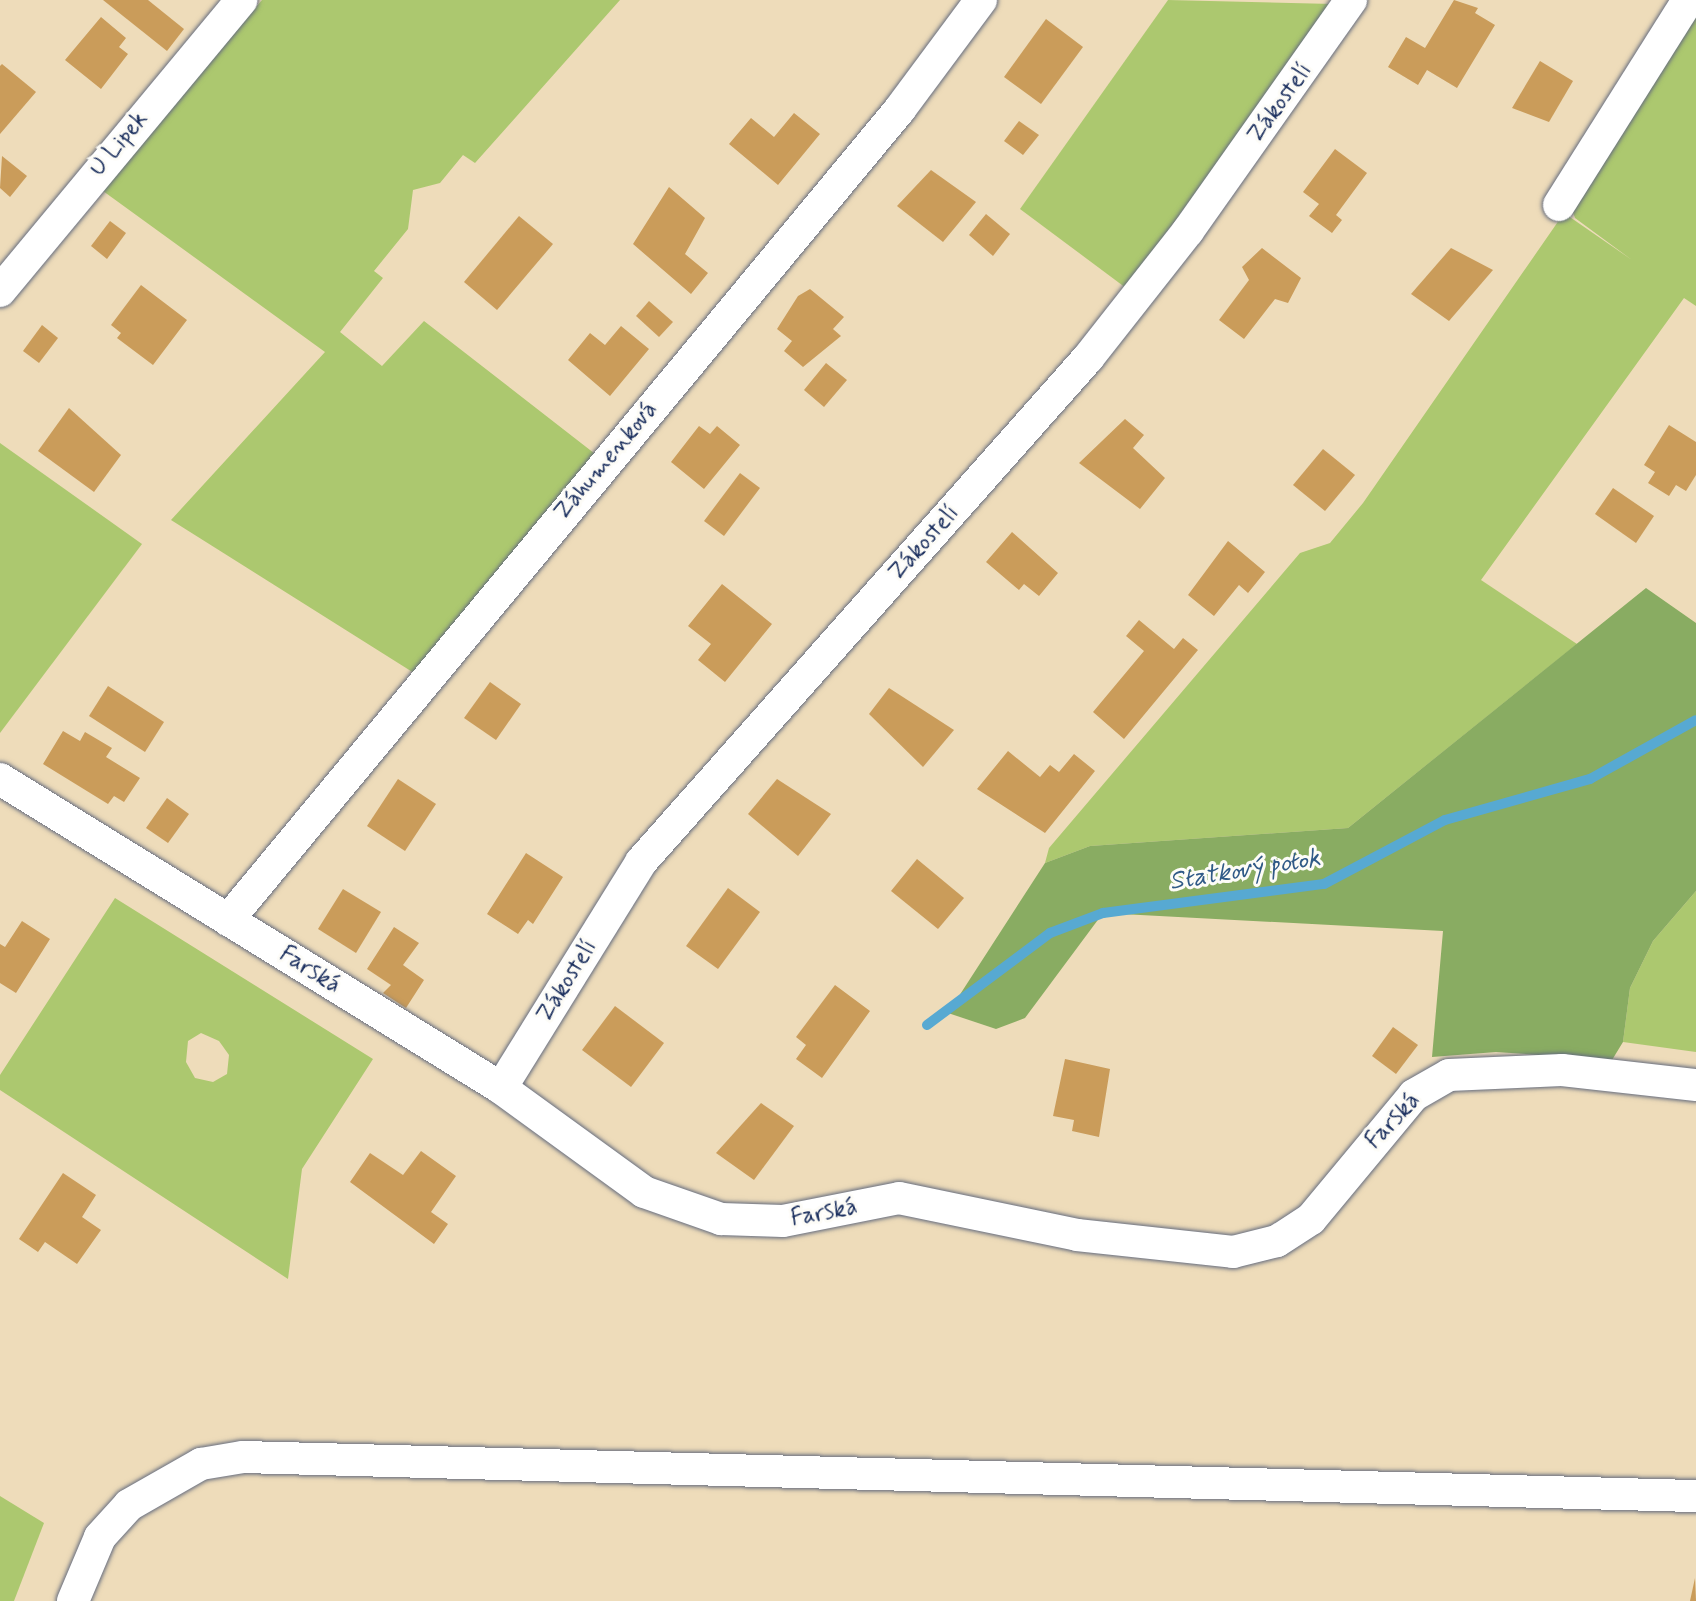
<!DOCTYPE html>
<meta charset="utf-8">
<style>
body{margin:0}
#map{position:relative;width:1696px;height:1601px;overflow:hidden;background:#eedcba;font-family:Mynerve,sans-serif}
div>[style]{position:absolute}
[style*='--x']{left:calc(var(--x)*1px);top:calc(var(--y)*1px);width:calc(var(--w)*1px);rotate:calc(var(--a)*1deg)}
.green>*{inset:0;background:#acc86f}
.forest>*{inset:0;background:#89ac62}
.stream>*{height:10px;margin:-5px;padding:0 5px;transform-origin:5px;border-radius:5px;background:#57a9d2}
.building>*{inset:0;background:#ca9c5a}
.roads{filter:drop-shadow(0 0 2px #656c7e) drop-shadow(0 0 2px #656c7e)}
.minor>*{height:32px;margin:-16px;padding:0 16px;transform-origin:16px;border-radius:16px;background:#fff}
span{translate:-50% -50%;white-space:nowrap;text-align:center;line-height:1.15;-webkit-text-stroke:6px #fdfcf7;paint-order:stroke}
.street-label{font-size:24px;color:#1b2f5e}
.water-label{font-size:26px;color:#305a87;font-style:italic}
</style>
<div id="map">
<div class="green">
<i style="clip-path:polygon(262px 0,620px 0,475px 163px,463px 155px,440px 183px,413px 190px,408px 229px,374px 271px,383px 278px,340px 332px,382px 366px,424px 321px,599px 457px,414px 673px,171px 520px,325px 352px,103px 191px)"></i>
<i style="clip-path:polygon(1168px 0,1333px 4px,1126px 288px,1020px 209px)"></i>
<i style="clip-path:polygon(1696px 2px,1696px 306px,1684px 298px,1481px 580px,1577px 644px,1348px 828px,1090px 846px,1045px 863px,1049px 848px,1300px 553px,1330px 543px,1363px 503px,1564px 213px,1632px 260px,1575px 218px,1571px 206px)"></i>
<i style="clip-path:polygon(0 443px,142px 544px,0 733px)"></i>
<i style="clip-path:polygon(1696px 891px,1696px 1052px,1623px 1042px,1630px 988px,1653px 941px)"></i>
<i style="clip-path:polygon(evenodd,115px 898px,373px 1059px,302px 1169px,288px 1279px,0 1090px,0 1075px,115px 898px,201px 1033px,219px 1041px,229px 1055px,227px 1074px,213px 1082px,195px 1078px,186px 1062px,188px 1041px,201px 1033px)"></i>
<i style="clip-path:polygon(0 1496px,44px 1523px,14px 1601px,0 1601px)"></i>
</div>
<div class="forest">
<i style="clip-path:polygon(1646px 588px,1696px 623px,1696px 891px,1653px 941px,1630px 988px,1623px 1042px,1612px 1060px,1496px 1052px,1432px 1057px,1443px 931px,1103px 913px,1025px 1018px,996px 1029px,948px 1013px,1045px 863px,1090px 846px,1348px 828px)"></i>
</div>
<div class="stream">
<i style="--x:927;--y:1025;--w:154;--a:-36.8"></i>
<i style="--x:1050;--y:933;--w:57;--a:-20.7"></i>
<i style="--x:1103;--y:913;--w:223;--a:-7.5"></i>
<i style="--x:1324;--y:884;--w:137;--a:-27.9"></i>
<i style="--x:1445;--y:820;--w:151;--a:-15.8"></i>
<i style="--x:1590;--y:779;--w:121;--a:-29.1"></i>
</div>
<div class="building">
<i style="clip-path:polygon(103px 0,148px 0,184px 29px,167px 51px)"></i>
<i style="clip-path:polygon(1454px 0,1478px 8px,1475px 13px,1495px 25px,1457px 88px,1427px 70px,1418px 85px,1388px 67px,1406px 37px,1425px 48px)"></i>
<i style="clip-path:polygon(101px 17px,126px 38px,119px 47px,128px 54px,101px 89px,65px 60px)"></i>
<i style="clip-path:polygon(1046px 19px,1083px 47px,1041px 104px,1004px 77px)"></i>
<i style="clip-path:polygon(1540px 61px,1573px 81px,1549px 122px,1512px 108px)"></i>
<i style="clip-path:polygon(2px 64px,36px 92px,0 134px,0 66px)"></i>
<i style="clip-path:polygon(794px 113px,820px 134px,778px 185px,729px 144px,751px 118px,774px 137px)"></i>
<i style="clip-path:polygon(1019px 121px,1039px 135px,1023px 155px,1004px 141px)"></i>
<i style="clip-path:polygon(1335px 149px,1367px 173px,1336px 215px,1342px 220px,1332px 233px,1309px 216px,1319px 204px,1303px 192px)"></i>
<i style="clip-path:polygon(2px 156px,27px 176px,10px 197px,0 188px)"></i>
<i style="clip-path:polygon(931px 170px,976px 202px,943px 242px,897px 206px)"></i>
<i style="clip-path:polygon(669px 187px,705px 218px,685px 254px,708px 273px,691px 294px,633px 244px)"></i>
<i style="clip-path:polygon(986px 214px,1010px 234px,993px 256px,969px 235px)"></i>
<i style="clip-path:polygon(519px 216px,553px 244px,497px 310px,464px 282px)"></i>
<i style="clip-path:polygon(110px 221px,126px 233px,107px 259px,91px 246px)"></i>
<i style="clip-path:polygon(1262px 248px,1301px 278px,1288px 303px,1275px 299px,1244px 339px,1219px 320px,1249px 280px,1242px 267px)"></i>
<i style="clip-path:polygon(1451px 248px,1493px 270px,1449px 321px,1411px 294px)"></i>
<i style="clip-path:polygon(141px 285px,187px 320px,153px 365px,117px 338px,121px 333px,111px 325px)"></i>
<i style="clip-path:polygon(810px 289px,844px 317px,833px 329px,841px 336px,803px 367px,784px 351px,792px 341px,777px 329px,798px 296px)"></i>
<i style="clip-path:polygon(649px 301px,673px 322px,659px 337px,636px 316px)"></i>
<i style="clip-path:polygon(42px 325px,58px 338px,39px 363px,23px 351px)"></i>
<i style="clip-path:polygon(621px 326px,649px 349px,610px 396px,568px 360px,590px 333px,605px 345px)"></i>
<i style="clip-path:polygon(826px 363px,847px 380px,824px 407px,804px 390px)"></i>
<i style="clip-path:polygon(69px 408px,121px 455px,94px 492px,38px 451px)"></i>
<i style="clip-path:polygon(1125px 419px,1144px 435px,1133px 448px,1165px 478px,1140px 509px,1079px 463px)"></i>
<i style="clip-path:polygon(1669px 425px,1696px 442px,1696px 475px,1686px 491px,1676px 485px,1669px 496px,1648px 483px,1655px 472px,1644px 465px)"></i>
<i style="clip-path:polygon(699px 426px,710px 434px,717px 426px,740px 445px,704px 489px,671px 462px)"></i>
<i style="clip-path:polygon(1323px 449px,1355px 475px,1325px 511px,1293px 485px)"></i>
<i style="clip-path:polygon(740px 473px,760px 488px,724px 536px,704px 521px)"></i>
<i style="clip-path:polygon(1613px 488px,1654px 516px,1636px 543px,1595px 514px)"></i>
<i style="clip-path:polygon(1012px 532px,1058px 573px,1039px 596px,1024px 584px,1019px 590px,986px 562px)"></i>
<i style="clip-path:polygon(1228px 541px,1265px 572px,1248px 593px,1239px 585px,1214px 616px,1188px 595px)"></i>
<i style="clip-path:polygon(722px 584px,772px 624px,725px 682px,698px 660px,711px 644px,688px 626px)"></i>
<i style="clip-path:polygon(1139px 620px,1174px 649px,1183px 638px,1198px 650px,1124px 739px,1093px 712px,1144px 651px,1126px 636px)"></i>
<i style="clip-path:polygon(490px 682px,521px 704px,496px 740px,464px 718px)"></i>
<i style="clip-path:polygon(108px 686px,164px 722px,145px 752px,89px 716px)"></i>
<i style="clip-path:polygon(889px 688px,954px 730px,923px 767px,869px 714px)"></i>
<i style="clip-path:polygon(63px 731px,80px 741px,85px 732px,112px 748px,106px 757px,140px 778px,124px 802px,114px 796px,108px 804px,43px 764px)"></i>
<i style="clip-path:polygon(1008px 751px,1040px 777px,1050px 765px,1059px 772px,1074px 754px,1095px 771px,1045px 833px,977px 789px)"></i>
<i style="clip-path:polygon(398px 779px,436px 804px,405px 851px,367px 826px)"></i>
<i style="clip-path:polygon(777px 779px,831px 814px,798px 856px,748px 814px)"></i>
<i style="clip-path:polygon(167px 798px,189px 814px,168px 843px,146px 828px)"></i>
<i style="clip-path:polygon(526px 853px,563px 877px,533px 924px,528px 920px,518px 934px,487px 914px)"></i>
<i style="clip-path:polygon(917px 859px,964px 898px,938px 929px,891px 891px)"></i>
<i style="clip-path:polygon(728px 888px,760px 912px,718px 969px,686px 946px)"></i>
<i style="clip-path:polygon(343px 889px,381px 912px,356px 953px,318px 929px)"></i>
<i style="clip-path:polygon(22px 921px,50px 939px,16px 993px,0 983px,0 944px,5px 947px)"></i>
<i style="clip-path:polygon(394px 927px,419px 943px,403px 965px,424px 980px,406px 1008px,383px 993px,391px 985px,367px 969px)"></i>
<i style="clip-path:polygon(835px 985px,870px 1011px,822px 1078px,796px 1059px,806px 1045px,796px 1037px)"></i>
<i style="clip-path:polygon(615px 1006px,664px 1043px,631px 1087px,582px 1050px)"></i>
<i style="clip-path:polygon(1393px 1027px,1418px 1045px,1396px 1074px,1372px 1056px)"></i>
<i style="clip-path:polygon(1065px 1059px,1110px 1069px,1099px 1137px,1072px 1131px,1074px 1120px,1053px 1116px)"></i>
<i style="clip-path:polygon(761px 1103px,794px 1126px,754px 1180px,716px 1153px)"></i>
<i style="clip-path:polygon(421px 1151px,456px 1176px,431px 1212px,448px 1224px,434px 1244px,350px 1182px,370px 1153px,403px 1175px)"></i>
<i style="clip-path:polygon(63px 1173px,96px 1195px,82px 1217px,101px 1230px,77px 1264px,45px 1242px,38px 1252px,19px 1239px)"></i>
<i style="clip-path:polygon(1695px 1578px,1696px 1601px,1690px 1601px)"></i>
</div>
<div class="roads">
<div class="minor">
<i style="--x:1559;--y:205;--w:242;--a:-57.8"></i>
<i style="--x:0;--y:291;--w:378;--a:-50.3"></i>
<i style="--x:0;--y:779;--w:589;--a:31.66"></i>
<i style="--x:501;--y:1088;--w:177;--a:36"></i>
<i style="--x:644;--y:1192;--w:82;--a:19.3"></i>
<i style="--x:721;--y:1219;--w:62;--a:1.8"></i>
<i style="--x:783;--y:1221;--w:118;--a:-11.2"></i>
<i style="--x:899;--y:1198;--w:182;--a:11.7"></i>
<i style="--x:1077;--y:1235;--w:157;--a:6.2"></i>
<i style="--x:1233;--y:1252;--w:45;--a:-14"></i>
<i style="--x:1277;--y:1241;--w:40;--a:-32.9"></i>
<i style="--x:1311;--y:1219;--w:161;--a:-50.3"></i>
<i style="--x:1414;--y:1095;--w:40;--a:-29.7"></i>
<i style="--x:1449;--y:1075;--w:113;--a:-2.5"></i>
<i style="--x:1562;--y:1070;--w:135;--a:6.4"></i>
<i style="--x:228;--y:920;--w:1053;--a:-50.35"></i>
<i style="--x:900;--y:109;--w:136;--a:-53.4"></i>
<i style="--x:501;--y:1088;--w:266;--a:-58.2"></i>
<i style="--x:641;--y:862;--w:674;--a:-48.43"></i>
<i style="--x:1088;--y:358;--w:162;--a:-51.8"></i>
<i style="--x:1188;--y:231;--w:283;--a:-54.8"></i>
<i style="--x:73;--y:1601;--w:69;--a:-67.1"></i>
<i style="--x:100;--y:1537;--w:43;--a:-47.8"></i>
<i style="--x:129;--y:1505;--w:83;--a:-29.7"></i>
<i style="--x:201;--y:1464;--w:43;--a:-9.5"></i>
<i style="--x:243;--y:1457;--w:1454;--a:1.54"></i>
</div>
</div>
<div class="street-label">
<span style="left:1280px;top:103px;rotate:-54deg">Zákostelí</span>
<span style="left:119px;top:144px;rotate:-50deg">U Lipek</span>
<span style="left:606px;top:461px;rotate:-50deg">Záhumenková</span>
<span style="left:924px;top:543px;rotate:-48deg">Zákostelí</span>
<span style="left:310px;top:970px;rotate:32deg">Farská</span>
<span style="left:567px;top:981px;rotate:-58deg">Zákostelí</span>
<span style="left:1393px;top:1121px;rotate:-47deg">Farská</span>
<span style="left:824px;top:1213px;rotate:-11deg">Farská</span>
</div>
<div class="water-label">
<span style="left:1245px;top:871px;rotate:-9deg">Statkový potok</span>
</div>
</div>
